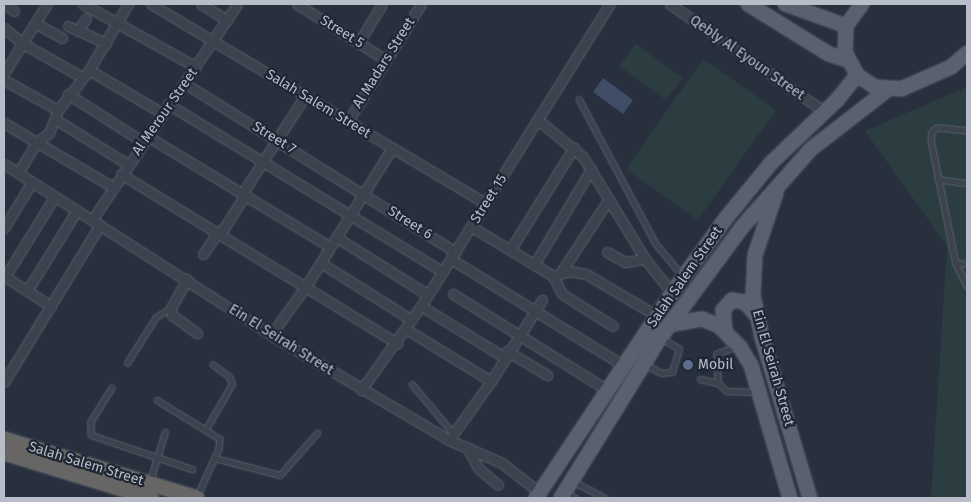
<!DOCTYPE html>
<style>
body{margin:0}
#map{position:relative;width:971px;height:502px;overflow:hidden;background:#28303e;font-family:"Fira Sans",sans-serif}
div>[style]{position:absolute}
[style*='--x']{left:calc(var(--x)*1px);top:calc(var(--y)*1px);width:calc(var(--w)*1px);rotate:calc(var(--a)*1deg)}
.green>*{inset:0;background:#2b3d40}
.water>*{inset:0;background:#3f4d66}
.roads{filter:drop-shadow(0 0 1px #5a606c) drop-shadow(0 0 1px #5a606c)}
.service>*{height:4.5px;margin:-2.25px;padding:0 2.25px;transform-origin:2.25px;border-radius:2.25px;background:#3c424e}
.minor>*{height:9px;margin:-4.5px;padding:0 4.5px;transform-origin:4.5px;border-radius:4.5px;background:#3c424e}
.primary>*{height:14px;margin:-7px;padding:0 7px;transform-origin:7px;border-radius:7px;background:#5a616e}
.trunk>*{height:14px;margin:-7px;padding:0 7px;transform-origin:7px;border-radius:7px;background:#676664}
.dots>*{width:14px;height:14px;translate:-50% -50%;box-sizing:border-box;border:2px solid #202734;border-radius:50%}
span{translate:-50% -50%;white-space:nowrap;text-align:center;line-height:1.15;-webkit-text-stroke:4.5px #202734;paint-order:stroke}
.street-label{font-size:14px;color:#b8bdc9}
.poi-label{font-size:14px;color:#b8bdc9}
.left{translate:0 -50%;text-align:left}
.frame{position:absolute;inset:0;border:5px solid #b8bdc9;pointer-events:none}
</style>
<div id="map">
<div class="green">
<i style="clip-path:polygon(636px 44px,683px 78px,666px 100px,619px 66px)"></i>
<i style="clip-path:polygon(703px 59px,776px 110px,698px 220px,626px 169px)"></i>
<i style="clip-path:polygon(967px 87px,967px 498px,931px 498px,947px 246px,865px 131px)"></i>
</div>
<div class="water">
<i style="clip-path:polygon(603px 78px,633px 100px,623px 114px,593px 92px)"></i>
</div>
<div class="roads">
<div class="service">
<i style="--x:579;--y:99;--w:164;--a:62"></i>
<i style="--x:656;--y:244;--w:42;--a:49.8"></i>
<i style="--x:967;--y:131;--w:30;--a:-174"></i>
<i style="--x:937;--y:128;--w:6;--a:141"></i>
<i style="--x:932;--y:132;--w:8;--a:97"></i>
<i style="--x:931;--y:140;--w:126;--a:78.6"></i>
<i style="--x:956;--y:264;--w:25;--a:63"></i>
<i style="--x:937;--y:179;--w:30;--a:8"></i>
<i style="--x:956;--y:264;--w:11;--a:-5"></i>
<i style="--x:736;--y:347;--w:20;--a:160"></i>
<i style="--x:717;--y:354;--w:29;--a:88"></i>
<i style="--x:718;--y:383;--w:12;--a:42"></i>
<i style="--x:727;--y:391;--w:30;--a:2"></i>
<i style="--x:127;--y:363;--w:54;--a:-57.8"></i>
<i style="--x:156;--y:317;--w:17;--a:-31"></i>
<i style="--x:645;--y:364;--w:18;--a:29"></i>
<i style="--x:661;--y:373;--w:11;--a:-5"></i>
<i style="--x:672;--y:372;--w:24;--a:-73"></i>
<i style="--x:679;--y:349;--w:20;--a:-150"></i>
<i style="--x:700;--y:379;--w:18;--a:13"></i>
<i style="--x:412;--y:384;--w:64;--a:50.1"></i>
<i style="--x:112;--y:388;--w:40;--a:122"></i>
<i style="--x:91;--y:422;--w:13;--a:90"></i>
<i style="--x:91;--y:435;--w:107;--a:18.6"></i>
<i style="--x:157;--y:400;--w:74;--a:31.8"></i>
<i style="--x:220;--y:439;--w:10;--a:96"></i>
<i style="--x:219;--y:449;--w:53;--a:114.6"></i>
<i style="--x:206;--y:429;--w:52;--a:-60"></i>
<i style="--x:232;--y:384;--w:8;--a:-113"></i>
<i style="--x:229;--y:377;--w:20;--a:-143"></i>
<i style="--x:215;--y:458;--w:67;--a:14.7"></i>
<i style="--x:280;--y:475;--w:56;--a:-48.6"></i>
<i style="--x:150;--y:481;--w:51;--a:-73"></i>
<i style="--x:573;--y:481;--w:36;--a:28"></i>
<i style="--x:566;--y:493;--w:11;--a:27"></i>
</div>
<div class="minor">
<i style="--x:4;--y:4;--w:12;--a:35"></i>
<i style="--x:83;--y:4;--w:129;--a:29.1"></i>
<i style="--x:151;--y:4;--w:390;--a:30.8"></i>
<i style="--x:201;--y:4;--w:31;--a:32"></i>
<i style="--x:297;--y:4;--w:105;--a:32.2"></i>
<i style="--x:670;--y:4;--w:189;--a:34.9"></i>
<i style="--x:35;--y:23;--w:31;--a:29"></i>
<i style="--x:68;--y:26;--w:42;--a:24.1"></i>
<i style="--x:4;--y:28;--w:23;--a:40"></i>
<i style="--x:22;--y:43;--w:69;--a:29.5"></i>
<i style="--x:78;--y:31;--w:15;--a:-58"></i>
<i style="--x:359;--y:42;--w:44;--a:-58.8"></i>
<i style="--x:89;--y:70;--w:85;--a:30.5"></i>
<i style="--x:4;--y:73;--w:81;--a:-58.1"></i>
<i style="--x:4;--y:80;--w:62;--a:29.1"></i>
<i style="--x:184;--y:83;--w:320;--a:31.9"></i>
<i style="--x:68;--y:94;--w:89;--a:32.6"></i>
<i style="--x:168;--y:104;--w:322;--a:31.4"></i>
<i style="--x:55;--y:119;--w:87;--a:31.9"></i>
<i style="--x:538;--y:120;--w:58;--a:39.4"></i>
<i style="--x:583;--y:157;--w:119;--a:58.7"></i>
<i style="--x:645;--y:259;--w:43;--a:51.5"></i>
<i style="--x:348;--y:121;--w:138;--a:-58"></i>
<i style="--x:4;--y:123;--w:126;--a:30.4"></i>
<i style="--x:147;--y:136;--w:214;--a:31.2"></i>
<i style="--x:4;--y:164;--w:317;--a:32.6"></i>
<i style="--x:271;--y:335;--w:207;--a:30.5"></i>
<i style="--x:449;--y:440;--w:58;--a:23.5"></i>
<i style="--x:502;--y:463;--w:48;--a:38.3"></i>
<i style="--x:18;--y:173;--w:35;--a:-59"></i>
<i style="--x:36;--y:143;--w:16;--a:-38"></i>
<i style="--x:49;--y:133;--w:25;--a:-69"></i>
<i style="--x:58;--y:110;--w:51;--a:-52.2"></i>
<i style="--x:89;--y:70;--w:77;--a:-59.4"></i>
<i style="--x:121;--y:174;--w:324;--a:31.5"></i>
<i style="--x:242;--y:194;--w:117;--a:-57.3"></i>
<i style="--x:92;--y:220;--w:260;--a:-56.1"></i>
<i style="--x:472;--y:227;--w:95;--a:31.2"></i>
<i style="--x:553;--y:276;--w:20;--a:63"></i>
<i style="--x:562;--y:294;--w:60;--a:32.1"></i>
<i style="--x:4;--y:228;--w:54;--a:-58.7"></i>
<i style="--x:221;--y:233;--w:45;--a:-57.7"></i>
<i style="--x:336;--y:237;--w:109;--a:32.2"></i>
<i style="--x:510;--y:250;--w:121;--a:-58.1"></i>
<i style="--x:607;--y:252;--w:21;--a:29"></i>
<i style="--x:625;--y:262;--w:20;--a:-9"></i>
<i style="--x:203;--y:254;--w:27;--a:-56"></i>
<i style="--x:451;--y:259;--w:203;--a:31.7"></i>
<i style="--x:321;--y:263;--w:107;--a:32.1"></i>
<i style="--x:534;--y:265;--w:112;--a:-59.3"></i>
<i style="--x:561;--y:272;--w:87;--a:-56.7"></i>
<i style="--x:4;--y:276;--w:56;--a:32.6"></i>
<i style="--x:553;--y:276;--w:17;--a:-17"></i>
<i style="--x:569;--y:271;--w:17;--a:10"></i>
<i style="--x:586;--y:274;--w:82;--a:30.6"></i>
<i style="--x:5;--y:277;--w:95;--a:-58.3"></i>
<i style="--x:187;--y:279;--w:33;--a:119"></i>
<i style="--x:171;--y:308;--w:7;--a:82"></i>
<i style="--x:172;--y:315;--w:31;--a:36"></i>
<i style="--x:27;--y:291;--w:95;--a:-58.3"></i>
<i style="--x:453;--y:294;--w:181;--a:31.9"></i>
<i style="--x:421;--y:306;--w:97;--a:31.6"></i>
<i style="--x:406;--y:329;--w:100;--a:31.5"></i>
<i style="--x:271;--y:335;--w:60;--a:-54.5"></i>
<i style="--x:306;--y:286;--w:163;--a:-58.1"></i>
<i style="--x:507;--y:351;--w:47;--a:31"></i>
<i style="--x:4;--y:382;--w:184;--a:-58.6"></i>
<i style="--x:361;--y:390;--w:103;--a:-54.5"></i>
<i style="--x:421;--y:306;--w:356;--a:-58"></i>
<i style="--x:449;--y:440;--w:72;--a:-54.6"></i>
<i style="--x:491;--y:381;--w:96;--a:-57.8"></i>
<i style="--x:467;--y:447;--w:24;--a:62"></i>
<i style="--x:478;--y:468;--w:26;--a:40"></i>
</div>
<div class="primary">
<i style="--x:748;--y:4;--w:95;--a:31.7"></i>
<i style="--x:829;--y:54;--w:19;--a:18"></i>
<i style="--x:785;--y:4;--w:65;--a:19.8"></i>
<i style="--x:862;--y:4;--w:27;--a:126"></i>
<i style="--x:846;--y:26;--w:26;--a:92"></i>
<i style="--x:845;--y:52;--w:26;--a:62"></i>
<i style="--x:857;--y:75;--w:22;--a:34"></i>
<i style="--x:875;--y:87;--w:26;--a:4"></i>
<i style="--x:901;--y:89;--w:55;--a:-23.7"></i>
<i style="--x:951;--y:67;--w:21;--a:-41"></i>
<i style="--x:776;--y:193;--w:65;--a:108.7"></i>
<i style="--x:755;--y:255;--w:40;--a:92.9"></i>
<i style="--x:753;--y:295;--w:40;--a:78"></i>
<i style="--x:761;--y:334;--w:171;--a:73.4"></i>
<i style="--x:668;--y:325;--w:35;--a:-10"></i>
<i style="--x:702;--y:319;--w:18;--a:22"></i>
<i style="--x:719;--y:326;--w:30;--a:45"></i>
<i style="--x:740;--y:347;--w:21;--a:59"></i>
<i style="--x:751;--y:365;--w:139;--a:73.7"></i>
<i style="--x:725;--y:331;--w:21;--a:-95"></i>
<i style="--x:723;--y:310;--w:13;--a:-48"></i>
<i style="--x:732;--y:300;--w:13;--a:9"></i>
<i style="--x:745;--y:302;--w:17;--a:50"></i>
<i style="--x:536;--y:498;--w:246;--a:-56.4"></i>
<i style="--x:672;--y:293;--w:92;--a:-54.2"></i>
<i style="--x:726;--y:218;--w:72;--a:-50.6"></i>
<i style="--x:772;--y:162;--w:90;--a:-43.6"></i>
<i style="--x:837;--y:100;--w:32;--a:-51"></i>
<i style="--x:561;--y:498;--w:188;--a:-58.3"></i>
<i style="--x:660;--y:338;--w:138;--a:-53.5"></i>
<i style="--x:742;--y:227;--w:104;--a:-48.5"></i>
<i style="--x:811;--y:149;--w:96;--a:-37.8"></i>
</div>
<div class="trunk">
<i style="--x:4;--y:439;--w:202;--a:17"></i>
<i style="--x:4;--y:453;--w:154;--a:17"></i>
</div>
</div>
<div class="dots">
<i style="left:688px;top:365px;background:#5c6f8a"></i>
</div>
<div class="street-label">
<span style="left:342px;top:32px;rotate:32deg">Street 5</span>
<span style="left:747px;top:58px;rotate:35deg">Qebly Al Eyoun Street</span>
<span style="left:384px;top:63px;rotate:-58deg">Al Madars Street</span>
<span style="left:318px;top:104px;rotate:31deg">Salah Salem Street</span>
<span style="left:165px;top:112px;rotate:-55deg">Al Merour Street</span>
<span style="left:274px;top:138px;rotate:32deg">Street 7</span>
<span style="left:489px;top:199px;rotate:-58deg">Street 15</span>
<span style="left:410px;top:223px;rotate:32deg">Street 6</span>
<span style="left:685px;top:277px;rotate:-55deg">Salah Salem Street</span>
<span style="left:281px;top:340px;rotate:32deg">Ein El Seirah Street</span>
<span style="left:773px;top:368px;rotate:74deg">Ein El Seirah Street</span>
<span style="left:86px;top:464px;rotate:17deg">Salah Salem Street</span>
</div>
<div class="poi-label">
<span class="left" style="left:698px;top:365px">Mobil</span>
</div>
<div class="frame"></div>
</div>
